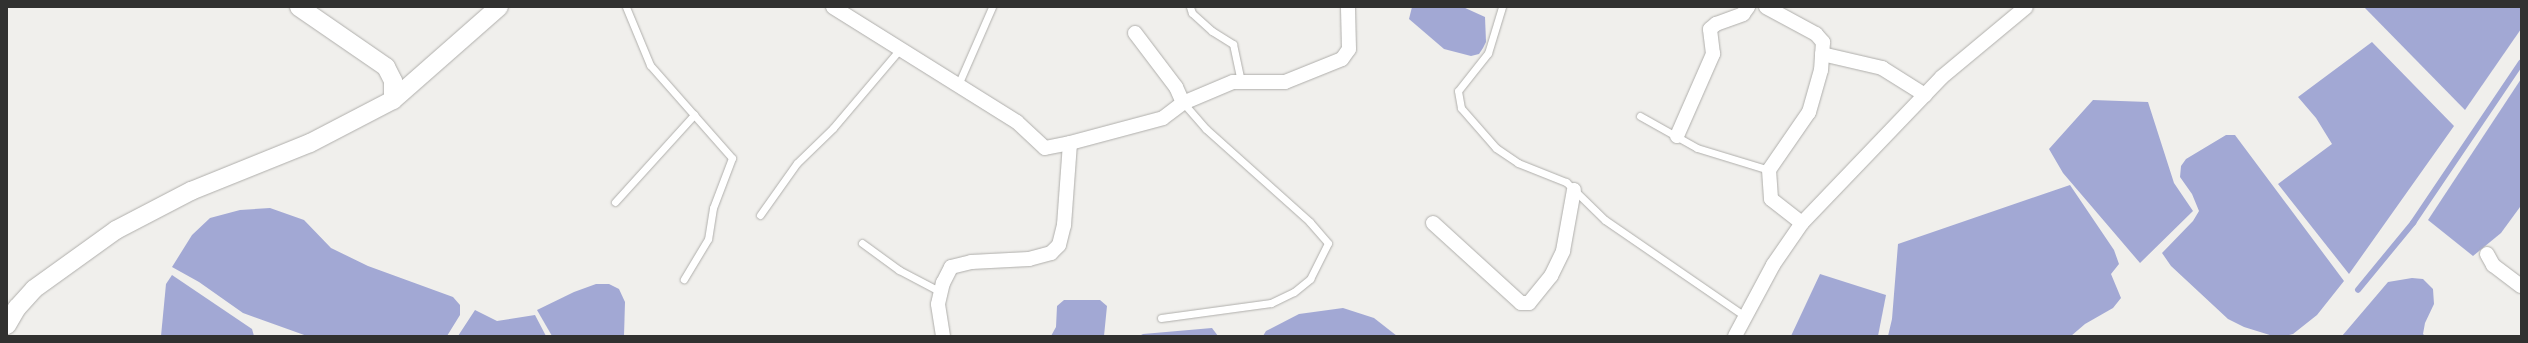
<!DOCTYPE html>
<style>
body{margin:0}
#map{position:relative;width:2528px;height:343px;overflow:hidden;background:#f0efec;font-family:"Roboto Condensed",sans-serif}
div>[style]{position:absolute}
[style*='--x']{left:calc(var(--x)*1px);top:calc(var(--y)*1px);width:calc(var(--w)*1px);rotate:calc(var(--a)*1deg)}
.water>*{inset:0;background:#a2a8d4}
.stream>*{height:5.5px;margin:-2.75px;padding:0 2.75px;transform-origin:2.75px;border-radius:2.75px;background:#a2a8d4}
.roads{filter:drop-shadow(0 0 1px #afaeab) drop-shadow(0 0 1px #afaeab)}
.service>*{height:7px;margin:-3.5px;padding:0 3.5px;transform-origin:3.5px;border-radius:3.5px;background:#fff}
.minor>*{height:14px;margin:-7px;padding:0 7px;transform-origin:7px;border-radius:7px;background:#fff}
.tertiary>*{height:18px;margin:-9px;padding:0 9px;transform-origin:9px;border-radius:9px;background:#fff}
span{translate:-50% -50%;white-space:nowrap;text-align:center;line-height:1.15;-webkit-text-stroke:4px #f0efec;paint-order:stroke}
.frame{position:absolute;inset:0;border:8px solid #313130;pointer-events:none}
</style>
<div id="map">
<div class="water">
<i style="clip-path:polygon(1412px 7px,1463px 7px,1485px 17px,1486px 42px,1483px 48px,1479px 54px,1471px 56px,1444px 49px,1409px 19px)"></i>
<i style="clip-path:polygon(2364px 7px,2521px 7px,2521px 29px,2465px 110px)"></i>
<i style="clip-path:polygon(2372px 42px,2454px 126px,2349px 274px,2278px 184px,2332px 144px,2316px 118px,2298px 97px)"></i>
<i style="clip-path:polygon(2521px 79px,2520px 207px,2501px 233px,2473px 256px,2428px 220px)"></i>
<i style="clip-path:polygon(2093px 100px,2148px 102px,2174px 183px,2193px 211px,2140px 263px,2063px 173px,2049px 149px)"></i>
<i style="clip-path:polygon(2226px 135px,2235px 135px,2344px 281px,2317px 315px,2293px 334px,2285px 336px,2273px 336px,2244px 327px,2228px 319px,2171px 266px,2162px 253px,2193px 221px,2199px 211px,2192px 194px,2180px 177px,2181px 166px,2186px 159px)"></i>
<i style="clip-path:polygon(2070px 185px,2114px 250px,2119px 264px,2111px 274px,2121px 298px,2113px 308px,2085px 324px,2071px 336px,1888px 336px,1892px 319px,1898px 244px)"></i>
<i style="clip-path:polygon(270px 208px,304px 220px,331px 248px,368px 266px,453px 297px,460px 305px,460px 315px,447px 336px,307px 336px,243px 313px,199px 282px,172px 267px,192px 235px,210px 218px,240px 210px)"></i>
<i style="clip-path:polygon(1820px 274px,1886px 295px,1878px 336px,1791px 336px)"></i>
<i style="clip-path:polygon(172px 275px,252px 329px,254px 336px,161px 336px,166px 284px)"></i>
<i style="clip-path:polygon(2412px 278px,2423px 279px,2433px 289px,2434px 304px,2425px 323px,2423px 334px,2425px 336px,2342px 336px,2388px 282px)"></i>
<i style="clip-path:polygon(596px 284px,609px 284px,619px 289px,625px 302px,624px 336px,552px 336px,537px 310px,574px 292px)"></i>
<i style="clip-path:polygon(1064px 300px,1100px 300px,1107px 306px,1104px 336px,1051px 336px,1056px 327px,1057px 306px)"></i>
<i style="clip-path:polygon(1343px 308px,1374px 318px,1397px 336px,1263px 336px,1266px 331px,1299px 314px)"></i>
<i style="clip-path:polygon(475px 310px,497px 321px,535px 315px,546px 336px,458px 336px)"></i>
<i style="clip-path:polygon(1212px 328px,1218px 336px,1139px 336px,1143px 334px)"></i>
</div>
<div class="stream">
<i style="--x:2358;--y:290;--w:87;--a:-50.6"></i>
<i style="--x:2413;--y:223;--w:193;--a:-56"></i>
</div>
<div class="roads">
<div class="service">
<i style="--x:626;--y:7;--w:63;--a:67.5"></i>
<i style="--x:650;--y:65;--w:124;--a:48.6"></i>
<i style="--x:732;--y:158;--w:53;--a:110.8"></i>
<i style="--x:713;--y:208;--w:31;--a:99"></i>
<i style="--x:708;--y:239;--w:47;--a:121"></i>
<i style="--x:1190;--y:7;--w:6;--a:72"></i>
<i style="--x:1192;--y:13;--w:27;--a:42"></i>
<i style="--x:1212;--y:31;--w:25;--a:32"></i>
<i style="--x:1233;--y:44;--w:39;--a:78"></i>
<i style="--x:1502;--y:7;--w:48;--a:106.9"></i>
<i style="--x:1488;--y:53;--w:48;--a:128.3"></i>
<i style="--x:1458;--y:91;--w:17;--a:80"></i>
<i style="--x:1461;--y:108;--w:53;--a:48.8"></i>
<i style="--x:1496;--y:148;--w:27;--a:34"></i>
<i style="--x:1518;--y:163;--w:52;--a:21.6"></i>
<i style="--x:1566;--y:182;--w:54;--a:44.3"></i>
<i style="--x:1605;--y:220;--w:171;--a:34.5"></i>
<i style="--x:958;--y:85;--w:85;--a:-66.4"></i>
<i style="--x:1640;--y:116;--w:65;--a:29.3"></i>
<i style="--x:1697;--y:148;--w:75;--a:17"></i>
<i style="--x:615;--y:202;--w:118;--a:-47.8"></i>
<i style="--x:760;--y:215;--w:64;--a:-54.6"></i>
<i style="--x:797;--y:163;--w:50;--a:-44.2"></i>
<i style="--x:833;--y:128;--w:104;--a:-49.7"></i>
<i style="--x:862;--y:243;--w:46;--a:36.1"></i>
<i style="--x:899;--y:270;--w:47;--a:27.6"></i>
<i style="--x:1161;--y:318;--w:111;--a:-7.8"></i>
<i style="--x:1271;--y:303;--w:25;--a:-26"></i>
<i style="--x:1294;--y:292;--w:21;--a:-39"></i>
<i style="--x:1310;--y:279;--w:40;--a:-63.4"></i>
<i style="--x:1328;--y:243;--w:28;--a:-131"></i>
<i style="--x:1310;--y:222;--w:140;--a:-138.2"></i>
<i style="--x:1206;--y:129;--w:35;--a:-131"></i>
</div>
<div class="minor">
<i style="--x:833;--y:7;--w:217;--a:32"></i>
<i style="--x:1017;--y:122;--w:38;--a:43"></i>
<i style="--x:1045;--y:148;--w:25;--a:-11"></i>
<i style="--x:1070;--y:143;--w:96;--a:-15"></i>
<i style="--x:1163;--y:118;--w:25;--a:-37"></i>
<i style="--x:1183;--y:103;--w:54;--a:-22.8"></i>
<i style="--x:1233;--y:82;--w:52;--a:0"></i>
<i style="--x:1285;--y:82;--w:61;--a:-22"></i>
<i style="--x:1342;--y:59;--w:12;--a:-55"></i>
<i style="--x:1349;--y:49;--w:42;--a:-91.4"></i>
<i style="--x:1766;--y:7;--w:57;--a:28.4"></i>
<i style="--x:1816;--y:34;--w:11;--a:49"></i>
<i style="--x:1823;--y:42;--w:28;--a:94"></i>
<i style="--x:1821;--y:70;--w:44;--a:105.9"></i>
<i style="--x:1809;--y:112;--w:70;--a:124.6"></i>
<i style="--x:1769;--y:170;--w:29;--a:86"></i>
<i style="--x:1771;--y:199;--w:39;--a:38"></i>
<i style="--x:1135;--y:33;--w:68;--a:52.8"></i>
<i style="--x:1176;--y:87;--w:17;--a:66"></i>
<i style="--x:1822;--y:54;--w:62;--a:13.1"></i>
<i style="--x:1882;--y:68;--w:51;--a:32.1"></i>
<i style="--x:1677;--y:136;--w:90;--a:-66.3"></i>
<i style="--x:1713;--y:54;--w:25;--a:-97"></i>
<i style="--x:1710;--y:29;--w:8;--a:-40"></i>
<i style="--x:1716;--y:24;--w:29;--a:-20"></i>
<i style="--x:1743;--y:14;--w:9;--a:-54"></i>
<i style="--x:1433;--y:223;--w:119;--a:42.3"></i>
<i style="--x:1521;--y:303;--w:8;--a:0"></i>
<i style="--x:1529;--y:303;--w:35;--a:-51"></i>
<i style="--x:1551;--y:276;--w:28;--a:-64"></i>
<i style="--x:1563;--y:251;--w:62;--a:-79.8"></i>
<i style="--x:2487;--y:254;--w:13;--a:61"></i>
<i style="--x:2493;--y:265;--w:35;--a:37"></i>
<i style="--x:943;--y:336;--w:32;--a:-99"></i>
<i style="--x:938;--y:304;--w:22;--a:-77"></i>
<i style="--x:943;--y:283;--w:18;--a:-63"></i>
<i style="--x:951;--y:267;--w:21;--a:-14"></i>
<i style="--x:971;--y:262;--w:58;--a:-3"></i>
<i style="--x:1029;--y:259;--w:23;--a:-15"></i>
<i style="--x:1051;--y:253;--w:11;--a:-45"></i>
<i style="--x:1059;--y:245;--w:21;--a:-76"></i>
<i style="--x:1064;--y:225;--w:82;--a:-85.8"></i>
<i style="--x:1735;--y:336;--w:81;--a:-61.8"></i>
<i style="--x:1773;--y:265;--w:51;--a:-55.4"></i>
<i style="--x:1802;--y:223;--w:202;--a:-46.2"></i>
<i style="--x:1942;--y:77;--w:109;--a:-39.8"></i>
</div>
<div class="tertiary">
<i style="--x:299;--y:7;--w:106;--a:34.6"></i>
<i style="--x:386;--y:67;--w:16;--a:63"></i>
<i style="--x:393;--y:81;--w:19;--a:90"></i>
<i style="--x:7;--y:325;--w:20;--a:-60"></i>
<i style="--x:17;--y:308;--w:25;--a:-48"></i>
<i style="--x:34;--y:289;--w:101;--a:-35.7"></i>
<i style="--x:116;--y:230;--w:85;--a:-27.5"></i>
<i style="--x:191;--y:191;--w:128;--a:-22"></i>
<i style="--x:310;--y:143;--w:93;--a:-27.4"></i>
<i style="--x:393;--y:100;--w:141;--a:-41.3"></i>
</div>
</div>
<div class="frame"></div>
</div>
